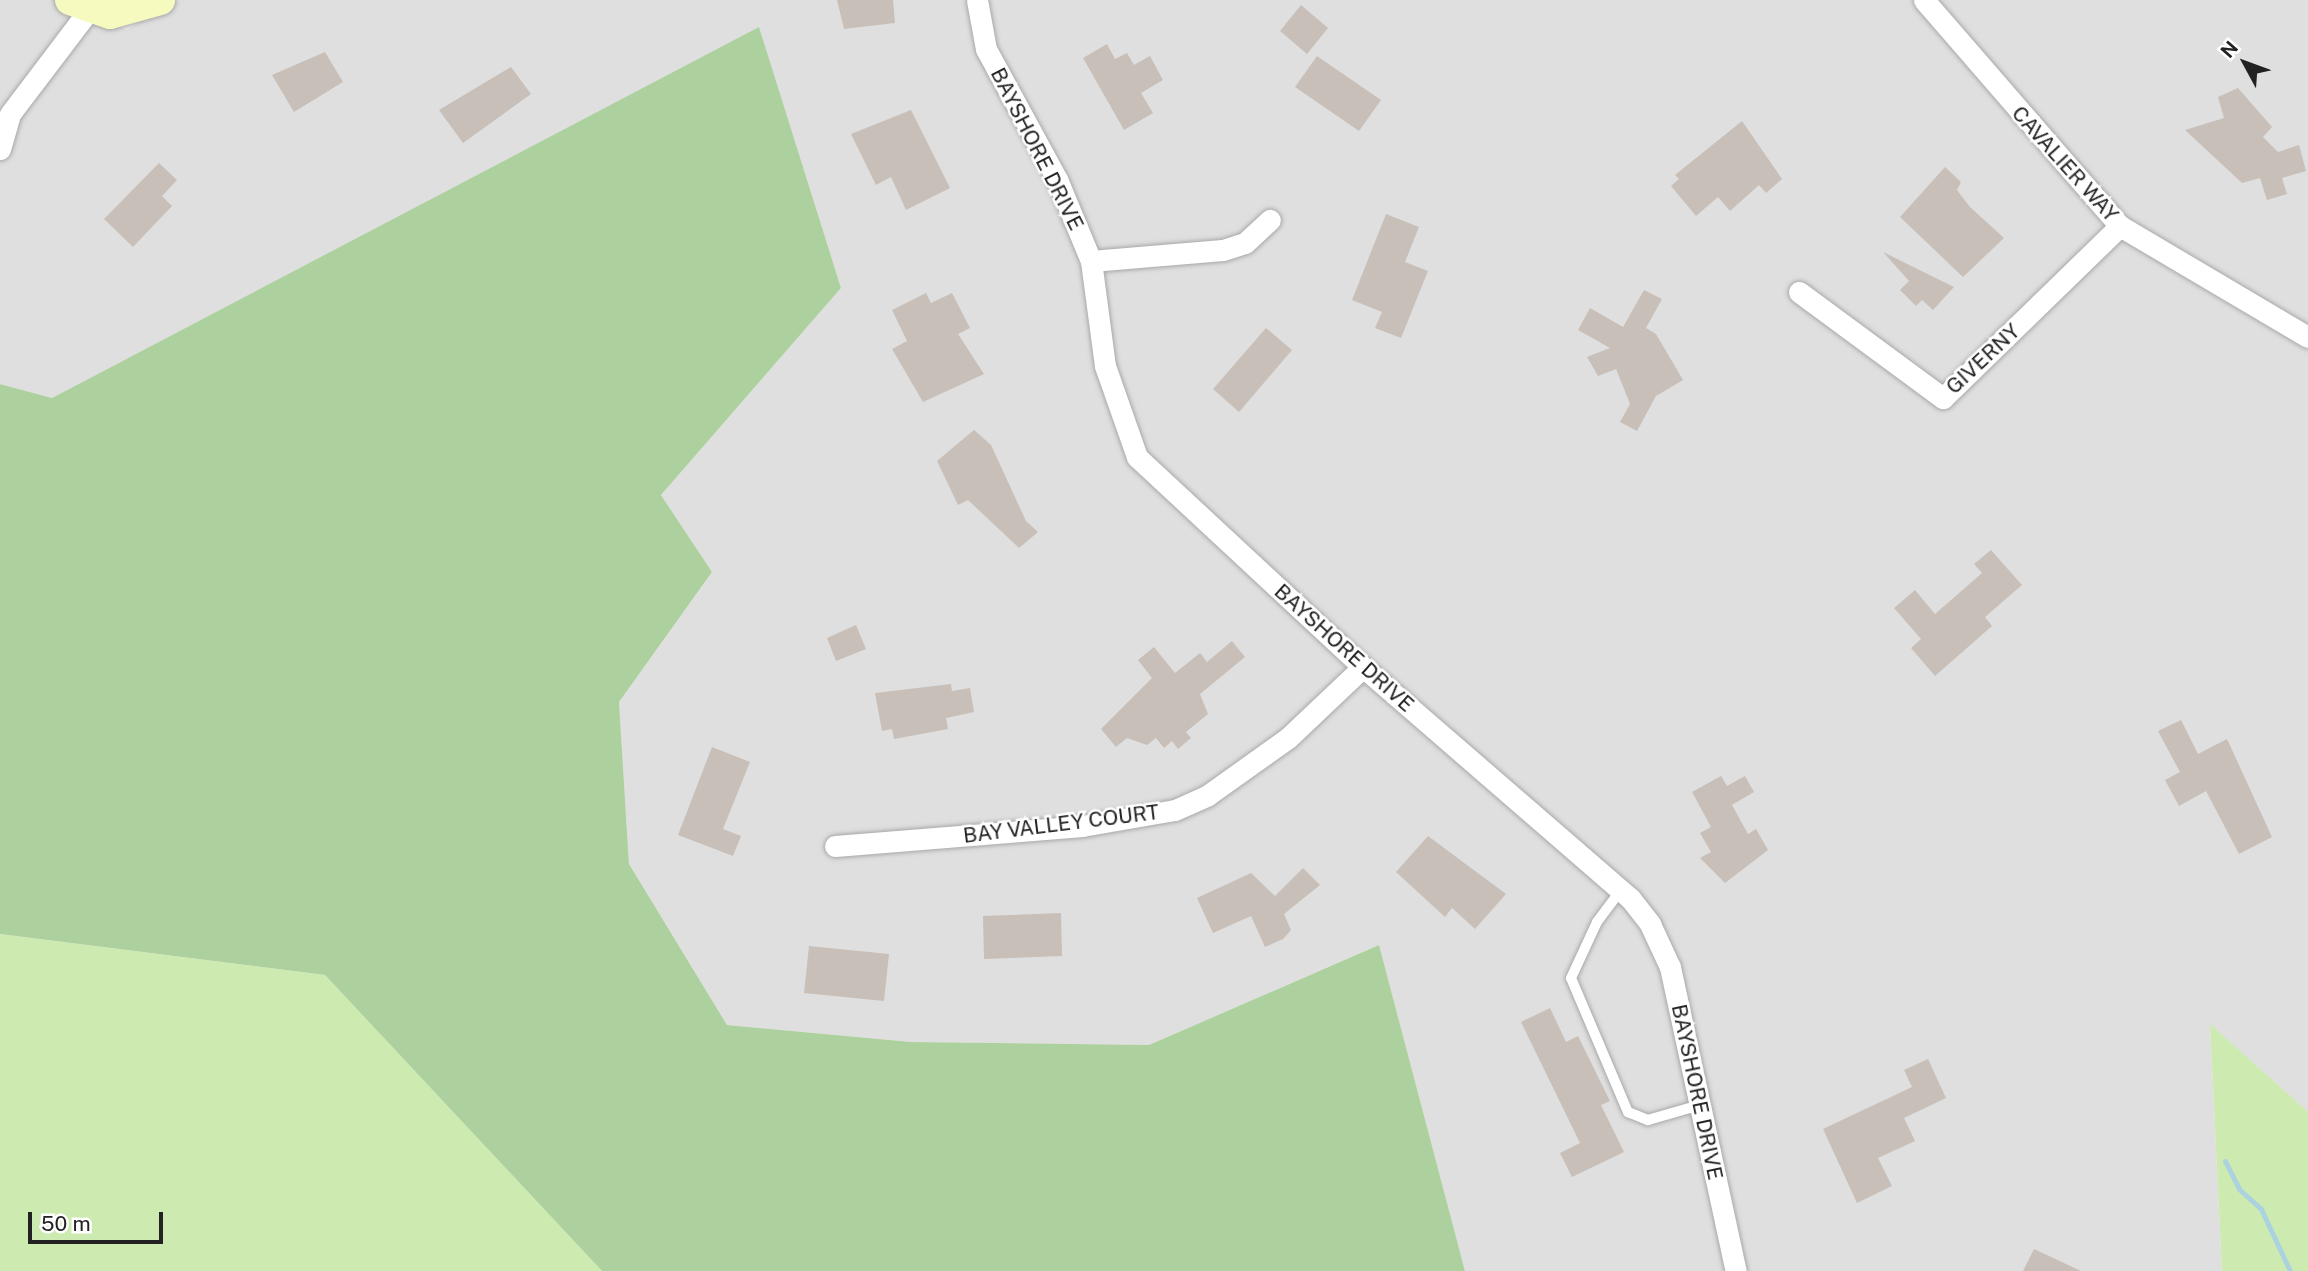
<!DOCTYPE html>
<style>
body{margin:0}
#map{position:relative;width:2308px;height:1271px;overflow:hidden;background:#f2efe9;font-family:"Public Sans",sans-serif}
div>[style]{position:absolute}
[style*='--x']{left:calc(var(--x)*1px);top:calc(var(--y)*1px);width:calc(var(--w)*1px);rotate:calc(var(--a)*1deg)}
.residential>*{inset:0;background:#e0dfdf}
.grass>*{inset:0;background:#cdebb0}
.forest>*{inset:0;background:#add19e}
.stream>*{height:5px;margin:-2.5px;padding:0 2.5px;transform-origin:2.5px;border-radius:2.5px;background:#aad3df}
.building>*{inset:0;background:#c7bfb8}
.roads{filter:drop-shadow(0 0 2px #a9a9a9) drop-shadow(0 0 2px #a9a9a9)}
.lane>*{height:10px;margin:-5px;padding:0 5px;transform-origin:5px;border-radius:5px;background:#fff}
.street>*{height:21px;margin:-10.5px;padding:0 10.5px;transform-origin:10.5px;border-radius:10.5px;background:#fff}
.secondary>*{height:30px;margin:-15px;padding:0 15px;transform-origin:15px;border-radius:15px;background:#f7fabf}
span{translate:-50% -50%;white-space:nowrap;text-align:center;line-height:1.15;-webkit-text-stroke:5px #fff;paint-order:stroke}
.street-label{font-size:21px;color:#222}
.north{position:absolute;left:2210px;top:28px;width:70px;height:70px;-webkit-text-stroke:5px #fff;paint-order:stroke;rotate:311deg;font-size:19px;font-weight:700;line-height:28px;text-align:center;color:#222}
.north::after{content:'';display:block;margin:auto;width:24px;height:32px;background:#222;clip-path:polygon(50% 0,100% 100%,50% 72%,0 100%)}
.scale{position:absolute;left:28px;top:1212px;width:135px;height:32px;box-sizing:border-box;border:4px solid #222;border-top:0;padding-left:9px;font-size:21px;line-height:24px;white-space:nowrap;color:#222;-webkit-text-stroke:5px #fff;paint-order:stroke}
</style>
<div id="map">
<div class="residential">
<i style="clip-path:polygon(0 0,63px 0,126px 30px,179px 0,2308px 0,2308px 1112px,2210px 1025px,2222px 1271px,1465px 1271px,1379px 945px,1149px 1045px,911px 1042px,727px 1025px,629px 864px,619px 702px,712px 572px,661px 495px,841px 288px,759px 28px,52px 398px,0 384px)"></i>
</div>
<div class="grass">
<i style="clip-path:polygon(0 934px,325px 975px,602px 1271px,0 1271px)"></i>
<i style="clip-path:polygon(2210px 1024px,2308px 1112px,2308px 1271px,2222px 1271px)"></i>
</div>
<div class="forest">
<i style="clip-path:polygon(759px 27px,841px 288px,661px 495px,712px 572px,619px 702px,629px 864px,727px 1025px,911px 1042px,1149px 1045px,1379px 945px,1465px 1271px,602px 1271px,325px 975px,0 934px,0 384px,52px 398px)"></i>
</div>
<div class="stream">
<i style="--x:2225;--y:1161;--w:31;--a:63"></i>
<i style="--x:2239;--y:1189;--w:30;--a:42"></i>
<i style="--x:2261;--y:1209;--w:68;--a:64.9"></i>
</div>
<div class="building">
<i style="clip-path:polygon(837px 0,893px 0,895px 23px,844px 29px)"></i>
<i style="clip-path:polygon(1301px 5px,1328px 28px,1307px 54px,1280px 31px)"></i>
<i style="clip-path:polygon(1107px 44px,1115px 59px,1127px 53px,1134px 65px,1150px 56px,1163px 80px,1141px 93px,1153px 113px,1124px 130px,1083px 58px)"></i>
<i style="clip-path:polygon(325px 52px,343px 82px,294px 112px,272px 75px)"></i>
<i style="clip-path:polygon(1317px 56px,1381px 100px,1359px 131px,1295px 87px)"></i>
<i style="clip-path:polygon(511px 67px,531px 94px,463px 143px,439px 110px)"></i>
<i style="clip-path:polygon(2238px 88px,2272px 127px,2263px 137px,2278px 152px,2299px 145px,2306px 171px,2282px 178px,2287px 194px,2267px 200px,2260px 178px,2242px 183px,2185px 130px,2224px 118px,2218px 97px)"></i>
<i style="clip-path:polygon(911px 110px,950px 188px,906px 210px,891px 177px,876px 185px,851px 134px)"></i>
<i style="clip-path:polygon(1742px 121px,1782px 179px,1766px 193px,1759px 185px,1730px 211px,1718px 197px,1696px 216px,1671px 186px,1679px 179px,1675px 175px)"></i>
<i style="clip-path:polygon(159px 163px,177px 180px,162px 196px,172px 206px,133px 247px,104px 219px)"></i>
<i style="clip-path:polygon(1945px 167px,1961px 182px,1957px 190px,1970px 207px,2004px 238px,1963px 277px,1900px 217px)"></i>
<i style="clip-path:polygon(1386px 214px,1419px 227px,1405px 262px,1428px 271px,1401px 338px,1375px 328px,1382px 312px,1352px 300px)"></i>
<i style="clip-path:polygon(1883px 252px,1954px 287px,1933px 310px,1922px 300px,1916px 306px,1900px 290px,1909px 281px)"></i>
<i style="clip-path:polygon(1644px 290px,1662px 299px,1646px 328px,1656px 334px,1683px 380px,1656px 396px,1637px 431px,1620px 422px,1630px 404px,1616px 369px,1598px 376px,1587px 357px,1610px 348px,1578px 330px,1590px 308px,1623px 327px)"></i>
<i style="clip-path:polygon(926px 293px,931px 303px,952px 293px,970px 328px,958px 334px,984px 374px,923px 402px,892px 349px,907px 341px,892px 310px)"></i>
<i style="clip-path:polygon(1266px 328px,1292px 350px,1239px 412px,1213px 389px)"></i>
<i style="clip-path:polygon(974px 430px,991px 445px,1026px 521px,1038px 532px,1019px 548px,968px 500px,958px 505px,937px 461px)"></i>
<i style="clip-path:polygon(1991px 550px,2022px 585px,1985px 617px,1992px 626px,1935px 676px,1911px 648px,1921px 639px,1894px 608px,1915px 590px,1935px 614px,1982px 573px,1974px 564px)"></i>
<i style="clip-path:polygon(856px 625px,866px 649px,836px 661px,827px 638px)"></i>
<i style="clip-path:polygon(1232px 641px,1245px 657px,1200px 694px,1208px 714px,1186px 732px,1191px 738px,1178px 749px,1172px 741px,1164px 748px,1156px 738px,1147px 745px,1127px 738px,1116px 747px,1101px 729px,1152px 678px,1138px 660px,1154px 647px,1175px 673px,1200px 653px,1207px 662px)"></i>
<i style="clip-path:polygon(951px 684px,952px 691px,970px 688px,974px 712px,946px 718px,948px 729px,894px 739px,892px 729px,882px 731px,875px 693px)"></i>
<i style="clip-path:polygon(2181px 720px,2198px 754px,2227px 739px,2272px 837px,2239px 854px,2206px 791px,2179px 806px,2165px 780px,2180px 772px,2158px 731px)"></i>
<i style="clip-path:polygon(712px 747px,750px 762px,723px 829px,741px 836px,733px 856px,678px 835px)"></i>
<i style="clip-path:polygon(1721px 776px,1727px 786px,1745px 776px,1754px 792px,1732px 805px,1748px 834px,1756px 829px,1768px 850px,1725px 883px,1700px 858px,1711px 852px,1700px 833px,1711px 827px,1692px 792px)"></i>
<i style="clip-path:polygon(1428px 836px,1506px 894px,1475px 929px,1452px 908px,1445px 917px,1396px 872px)"></i>
<i style="clip-path:polygon(1303px 868px,1320px 885px,1284px 914px,1291px 930px,1283px 939px,1265px 947px,1251px 916px,1213px 933px,1197px 898px,1251px 873px,1275px 896px)"></i>
<i style="clip-path:polygon(1061px 913px,1062px 956px,984px 959px,983px 916px)"></i>
<i style="clip-path:polygon(809px 946px,889px 954px,884px 1001px,804px 993px)"></i>
<i style="clip-path:polygon(1550px 1008px,1566px 1042px,1578px 1036px,1610px 1101px,1601px 1105px,1624px 1152px,1572px 1177px,1560px 1153px,1580px 1143px,1521px 1022px)"></i>
<i style="clip-path:polygon(1928px 1059px,1946px 1098px,1904px 1118px,1915px 1141px,1878px 1158px,1892px 1186px,1857px 1203px,1823px 1129px,1912px 1087px,1904px 1070px)"></i>
<i style="clip-path:polygon(2034px 1249px,2081px 1271px,2023px 1271px)"></i>
</div>
<div class="roads">
<div class="lane">
<i style="--x:1621;--y:890;--w:40;--a:127"></i>
<i style="--x:1597;--y:922;--w:62;--a:114.9"></i>
<i style="--x:1571;--y:978;--w:146;--a:67"></i>
<i style="--x:1628;--y:1112;--w:22;--a:22"></i>
<i style="--x:1648;--y:1120;--w:54;--a:-16.1"></i>
</div>
<div class="street">
<i style="--x:977;--y:0;--w:50;--a:79.6"></i>
<i style="--x:986;--y:49;--w:148;--a:61.4"></i>
<i style="--x:1057;--y:179;--w:89;--a:67.5"></i>
<i style="--x:1091;--y:261;--w:106;--a:82.4"></i>
<i style="--x:1105;--y:366;--w:96;--a:70.6"></i>
<i style="--x:1137;--y:457;--w:309;--a:42.9"></i>
<i style="--x:1363;--y:667;--w:353;--a:40.9"></i>
<i style="--x:1630;--y:898;--w:33;--a:52"></i>
<i style="--x:1650;--y:924;--w:47;--a:65.1"></i>
<i style="--x:1670;--y:967;--w:311;--a:77.8"></i>
<i style="--x:1924;--y:0;--w:299;--a:49.1"></i>
<i style="--x:2120;--y:226;--w:218;--a:30.6"></i>
<i style="--x:0;--y:149;--w:36;--a:-74"></i>
<i style="--x:10;--y:114;--w:131;--a:-52.8"></i>
<i style="--x:1091;--y:261;--w:132;--a:-4.8"></i>
<i style="--x:1223;--y:250;--w:23;--a:-18"></i>
<i style="--x:1245;--y:243;--w:34;--a:-43"></i>
<i style="--x:1799;--y:292;--w:179;--a:36.4"></i>
<i style="--x:1943;--y:398;--w:247;--a:-44.2"></i>
<i style="--x:835;--y:846;--w:248;--a:-4.6"></i>
<i style="--x:1082;--y:826;--w:94;--a:-9.8"></i>
<i style="--x:1175;--y:810;--w:36;--a:-24"></i>
<i style="--x:1208;--y:795;--w:98;--a:-35.5"></i>
<i style="--x:1288;--y:738;--w:103;--a:-43.4"></i>
</div>
<div class="secondary">
<i style="--x:70;--y:0;--w:42;--a:19.3"></i>
<i style="--x:110;--y:14;--w:52;--a:-15.6"></i>
</div>
</div>
<div class="street-label">
<span style="left:1037px;top:149px;rotate:63deg">BAYSHORE DRIVE</span>
<span style="left:2065px;top:164px;rotate:48deg">CAVALIER WAY</span>
<span style="left:1983px;top:359px;rotate:-43deg">GIVERNY</span>
<span style="left:1344px;top:648px;rotate:42deg">BAYSHORE DRIVE</span>
<span style="left:1061px;top:824px;rotate:-7deg">BAY VALLEY COURT</span>
<span style="left:1697px;top:1092px;rotate:78deg">BAYSHORE DRIVE</span>
</div>
<div class="north">N</div>
<div class="scale">50 m</div>
</div>
